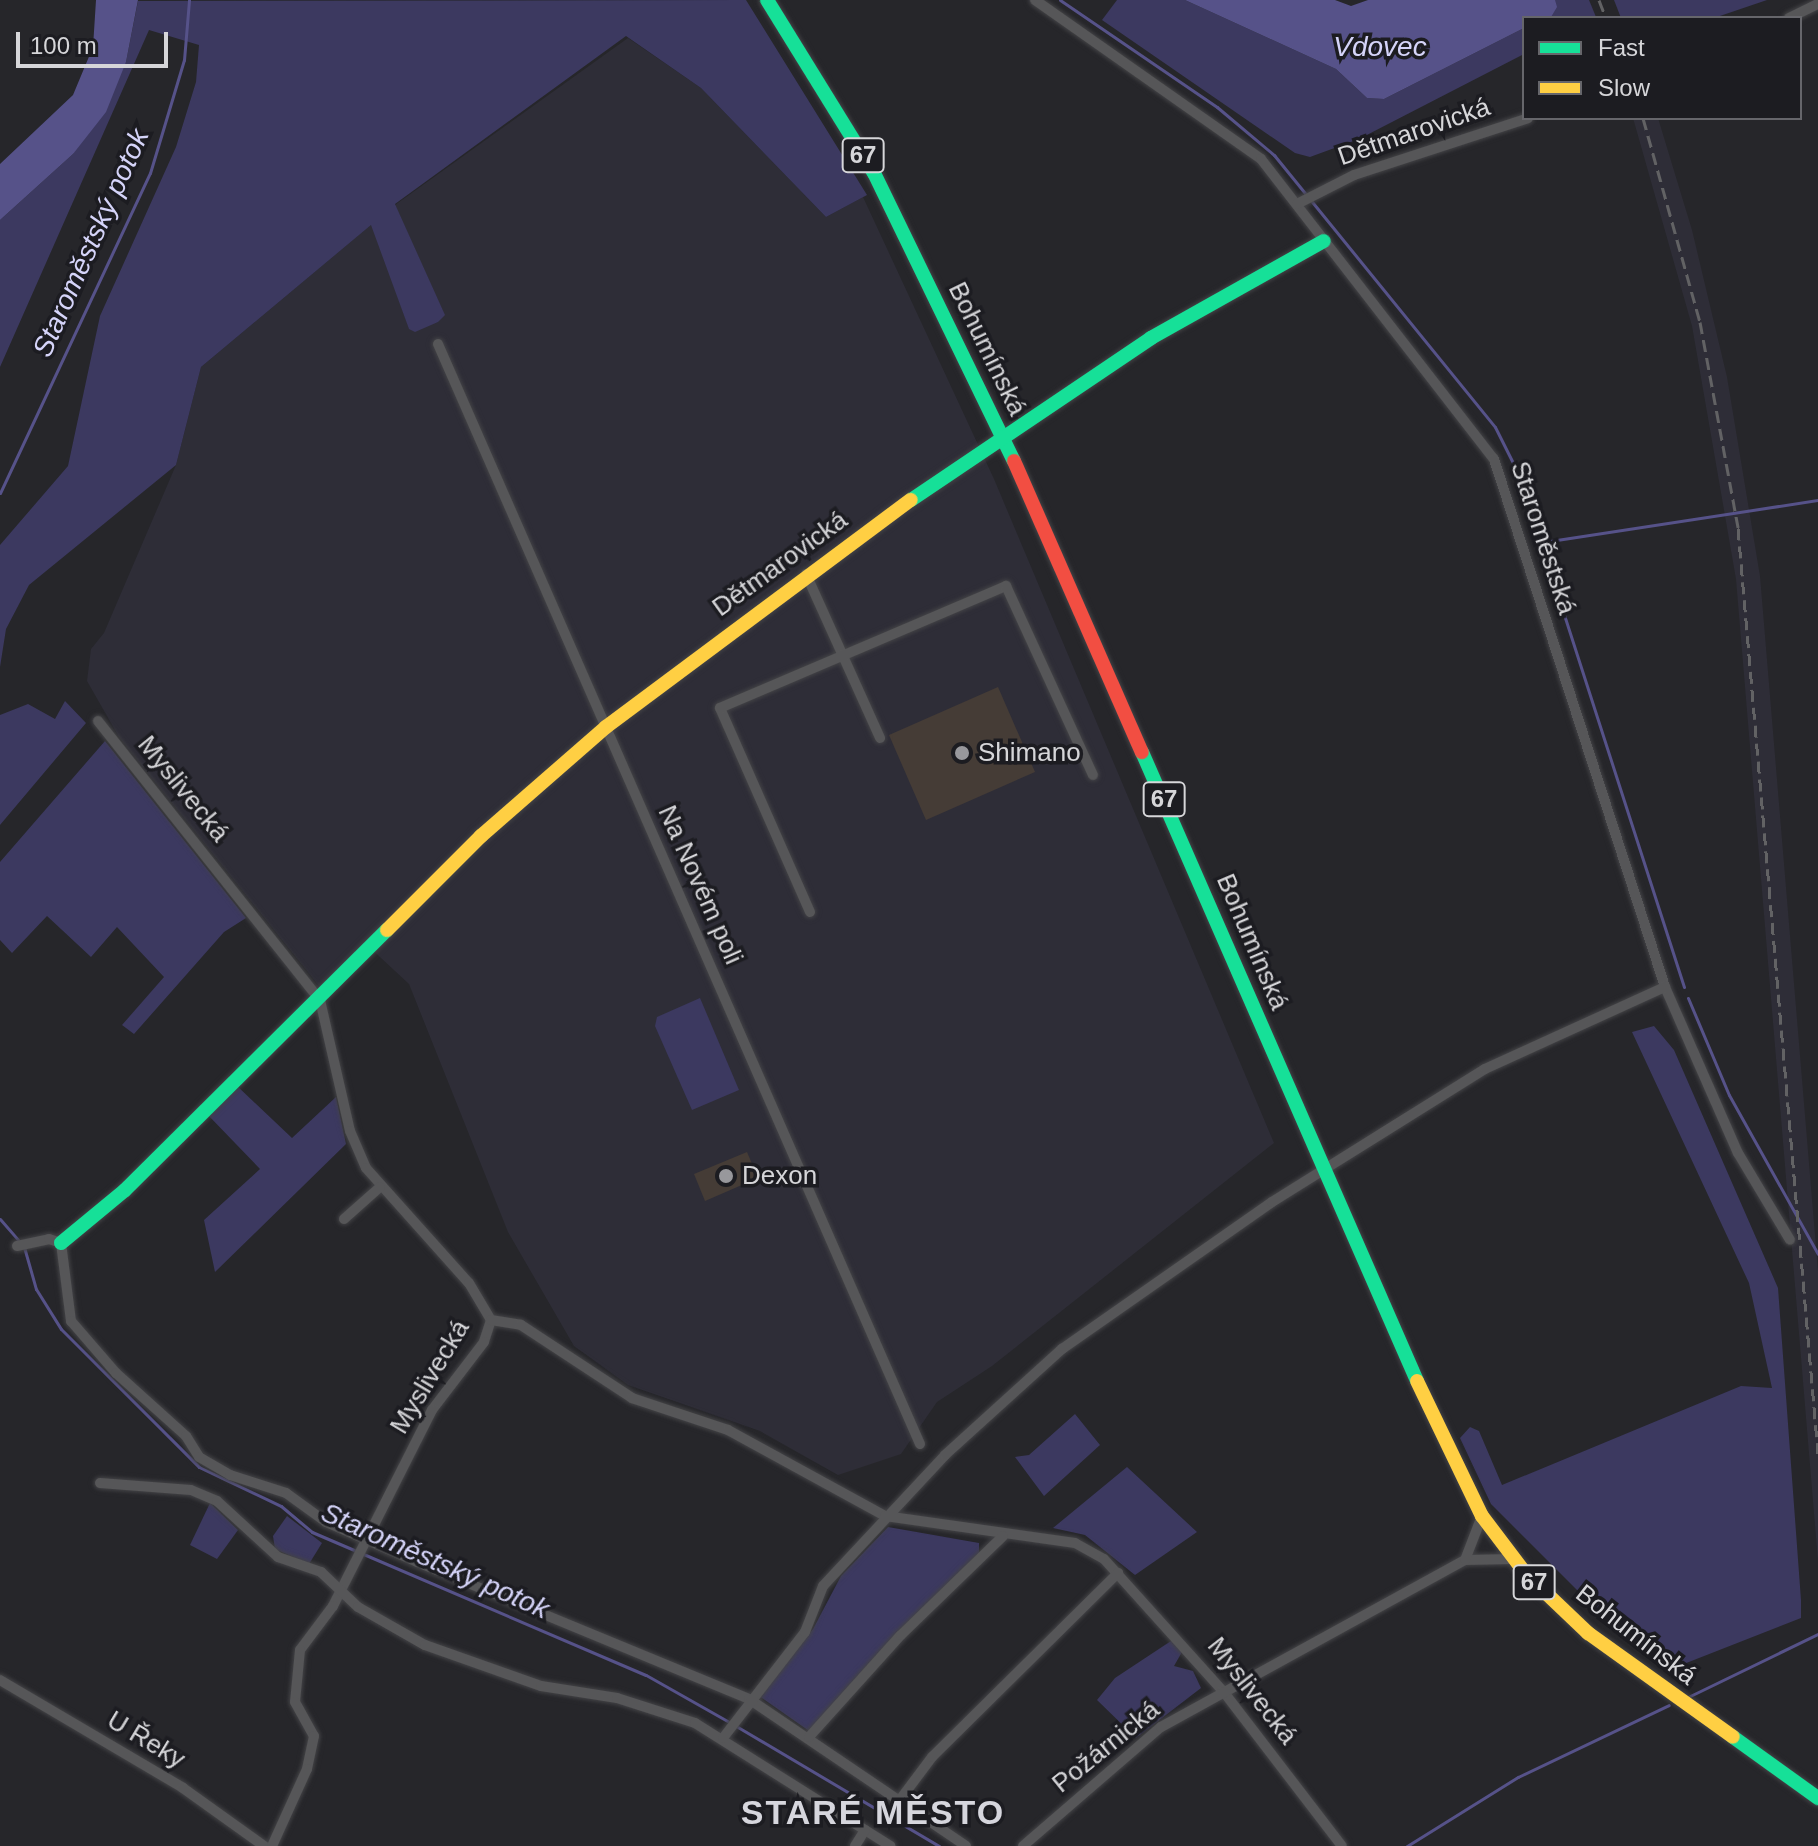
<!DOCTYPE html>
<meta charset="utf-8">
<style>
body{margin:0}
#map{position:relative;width:1818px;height:1846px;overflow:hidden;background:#26262a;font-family:Arial,sans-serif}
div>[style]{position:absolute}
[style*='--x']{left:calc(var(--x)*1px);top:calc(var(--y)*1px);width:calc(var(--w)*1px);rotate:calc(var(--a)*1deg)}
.built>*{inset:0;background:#2e2d37}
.green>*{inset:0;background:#3c3960}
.water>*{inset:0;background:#565289}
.stream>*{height:3px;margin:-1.5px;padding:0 1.5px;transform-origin:1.5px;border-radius:1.5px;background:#565289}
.building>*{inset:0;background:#453c36}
.roads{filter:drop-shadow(0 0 2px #434346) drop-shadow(0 0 2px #434346)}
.street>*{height:10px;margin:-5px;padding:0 5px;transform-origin:5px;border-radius:5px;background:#565658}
.fast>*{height:14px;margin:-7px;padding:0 7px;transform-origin:7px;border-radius:7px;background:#16e098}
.slow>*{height:14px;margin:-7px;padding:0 7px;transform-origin:7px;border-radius:7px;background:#ffcf43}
.jam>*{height:14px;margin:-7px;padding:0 7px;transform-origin:7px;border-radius:7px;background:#f24e42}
.rail>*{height:3px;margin-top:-1.5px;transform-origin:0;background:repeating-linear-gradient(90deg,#626264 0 12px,transparent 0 18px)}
.dots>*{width:22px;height:22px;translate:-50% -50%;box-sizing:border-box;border:4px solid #1c1c21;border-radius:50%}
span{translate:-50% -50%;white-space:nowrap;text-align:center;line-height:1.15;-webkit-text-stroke:7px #1c1c21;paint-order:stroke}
.shield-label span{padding:2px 6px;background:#1c1c21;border:2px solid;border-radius:6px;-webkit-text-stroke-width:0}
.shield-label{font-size:24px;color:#d6d6d9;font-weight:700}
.street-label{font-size:26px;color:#d6d6d9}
.poi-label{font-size:26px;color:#d6d6d9}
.left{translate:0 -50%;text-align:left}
.water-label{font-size:28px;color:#d5d4f9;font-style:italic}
.district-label{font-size:34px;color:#d6d6dd;font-weight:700;letter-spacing:2px}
.legend{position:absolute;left:1522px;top:16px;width:280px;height:104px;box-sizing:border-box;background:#1c1c21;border:2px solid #66666b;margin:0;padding:10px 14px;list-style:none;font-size:24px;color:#d6d6d9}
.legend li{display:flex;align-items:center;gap:16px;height:40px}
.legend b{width:40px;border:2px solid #66666b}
.scale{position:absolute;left:16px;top:32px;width:152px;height:36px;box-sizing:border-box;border:4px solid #d6d6d9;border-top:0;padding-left:10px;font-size:24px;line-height:28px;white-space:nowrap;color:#d6d6d9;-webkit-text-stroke:6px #1c1c21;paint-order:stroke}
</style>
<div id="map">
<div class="built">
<i style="clip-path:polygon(628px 38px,701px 88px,826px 217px,863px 197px,994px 479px,1274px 1143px,992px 1366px,937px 1402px,901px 1454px,838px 1475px,760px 1431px,628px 1385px,574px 1346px,508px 1232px,409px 984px,367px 945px,320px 987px,119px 737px,87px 681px,91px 649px,104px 633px,176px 465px,201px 367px,372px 224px,409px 328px,438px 322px,444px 314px,395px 205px)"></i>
<i style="clip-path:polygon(1633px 118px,1658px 118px,1692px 230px,1727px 377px,1760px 576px,1818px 1271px,1818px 1561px,1736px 579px,1692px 326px)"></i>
</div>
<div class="green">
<i style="clip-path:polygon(746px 0,867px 195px,826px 217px,701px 88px,626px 36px,395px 204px,445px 315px,438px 322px,415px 332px,409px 329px,371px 225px,201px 367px,176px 465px,29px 585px,6px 629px,0 667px,0 545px,68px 466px,100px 316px,176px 147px,196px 82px,199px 45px,149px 30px,0 367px,0 220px,73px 154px,126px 62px,138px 1px)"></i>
<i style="clip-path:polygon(1117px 0,1185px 0,1336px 69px,1367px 98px,1384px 99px,1524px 28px,1524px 54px,1359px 139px,1310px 157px,1295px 153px,1102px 20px)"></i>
<i style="clip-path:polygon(1555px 0,1589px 0,1596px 17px,1548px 18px)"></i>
<i style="clip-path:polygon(1614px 0,1767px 0,1714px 18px,1621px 18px)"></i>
<i style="clip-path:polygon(65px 701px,86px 723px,0 825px,0 715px,28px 704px,55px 719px)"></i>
<i style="clip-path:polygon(105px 741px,246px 918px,224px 932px,134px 1034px,122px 1025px,164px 977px,117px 927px,91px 957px,47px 916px,12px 953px,0 940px,0 862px)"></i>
<i style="clip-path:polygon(700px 998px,739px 1090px,692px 1110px,655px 1026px,657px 1017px)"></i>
<i style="clip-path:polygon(1654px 1026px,1674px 1050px,1778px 1288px,1801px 1600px,1801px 1618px,1671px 1669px,1604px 1617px,1491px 1504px,1460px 1438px,1470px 1427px,1479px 1431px,1502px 1485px,1741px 1386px,1772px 1388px,1749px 1283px,1632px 1032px)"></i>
<i style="clip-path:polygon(235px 1084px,292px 1138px,336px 1097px,346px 1144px,215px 1272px,204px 1220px,260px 1169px,207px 1114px)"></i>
<i style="clip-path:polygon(1075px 1414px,1100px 1445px,1044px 1496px,1015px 1457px,1029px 1455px)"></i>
<i style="clip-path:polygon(1127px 1467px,1197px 1532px,1135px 1575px,1085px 1535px,1053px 1528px)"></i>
<i style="clip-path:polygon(210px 1503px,238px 1530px,217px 1559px,190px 1545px)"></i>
<i style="clip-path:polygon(287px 1516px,322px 1543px,309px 1564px,275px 1549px,273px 1536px)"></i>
<i style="clip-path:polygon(888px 1527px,979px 1543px,979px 1554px,809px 1731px,759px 1696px,813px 1629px,841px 1576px)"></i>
<i style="clip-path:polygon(1174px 1639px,1182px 1652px,1174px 1666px,1193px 1671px,1201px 1688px,1136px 1738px,1097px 1700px,1115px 1678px)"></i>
</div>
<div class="water">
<i style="clip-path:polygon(96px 0,138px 0,126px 62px,106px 112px,73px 154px,0 220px,0 164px,73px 95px,93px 47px)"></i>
<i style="clip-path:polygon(1185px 0,1335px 0,1351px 6px,1368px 0,1555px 0,1557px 7px,1551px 17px,1524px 18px,1524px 28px,1384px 99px,1367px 98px,1336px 69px)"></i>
</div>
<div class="stream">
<i style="--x:1060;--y:0;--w:190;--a:34.3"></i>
<i style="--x:1217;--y:107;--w:75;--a:40.1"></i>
<i style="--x:1274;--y:155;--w:350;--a:50.9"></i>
<i style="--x:1495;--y:427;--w:54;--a:63.4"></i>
<i style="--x:1519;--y:475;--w:538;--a:72.14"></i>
<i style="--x:0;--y:493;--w:353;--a:-64.9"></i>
<i style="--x:150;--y:173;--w:118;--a:-73.3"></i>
<i style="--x:184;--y:60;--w:60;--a:-85.2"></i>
<i style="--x:1537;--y:543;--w:284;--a:-8.7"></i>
<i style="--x:1688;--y:998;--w:105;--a:67.1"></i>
<i style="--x:1729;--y:1095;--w:182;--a:60.8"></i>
<i style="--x:0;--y:1219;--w:29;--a:49"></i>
<i style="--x:24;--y:1247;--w:44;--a:74.1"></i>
<i style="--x:36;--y:1289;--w:47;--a:58"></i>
<i style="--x:61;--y:1329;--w:195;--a:45"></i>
<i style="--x:199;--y:1467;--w:91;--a:25.4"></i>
<i style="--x:281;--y:1506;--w:40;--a:40"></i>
<i style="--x:312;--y:1532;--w:363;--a:23.2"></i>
<i style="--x:646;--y:1675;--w:95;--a:29.5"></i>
<i style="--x:1688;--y:1697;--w:144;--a:-25.9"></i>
<i style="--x:736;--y:1726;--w:236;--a:30.6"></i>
<i style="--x:1407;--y:1846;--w:131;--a:-31.9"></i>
<i style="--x:1518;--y:1777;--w:167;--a:-25.5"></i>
</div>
<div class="building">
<i style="clip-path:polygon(998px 687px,1035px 772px,926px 820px,889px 735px)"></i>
<i style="clip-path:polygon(747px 1152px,758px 1178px,705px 1201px,694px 1174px)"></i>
</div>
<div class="roads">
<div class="street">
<i style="--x:1035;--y:0;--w:276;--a:35.1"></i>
<i style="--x:1261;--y:159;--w:380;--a:52.2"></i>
<i style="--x:1494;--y:459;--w:555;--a:72.05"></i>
<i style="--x:1665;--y:987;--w:181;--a:66.3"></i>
<i style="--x:1738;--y:1153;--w:101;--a:59.1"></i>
<i style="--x:1789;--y:18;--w:32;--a:-26"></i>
<i style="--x:1297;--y:204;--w:64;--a:-27"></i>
<i style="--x:1354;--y:175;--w:183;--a:-18.1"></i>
<i style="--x:438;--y:344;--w:1201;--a:66.34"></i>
<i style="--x:806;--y:574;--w:180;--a:65.7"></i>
<i style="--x:98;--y:721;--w:357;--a:51.5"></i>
<i style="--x:320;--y:1000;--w:134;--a:77.1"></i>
<i style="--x:350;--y:1131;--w:40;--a:66.6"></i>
<i style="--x:366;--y:1168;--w:154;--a:48.2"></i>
<i style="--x:469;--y:1283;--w:43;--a:59.3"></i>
<i style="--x:491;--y:1320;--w:23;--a:108"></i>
<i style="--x:484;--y:1342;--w:86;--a:127.4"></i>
<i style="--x:432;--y:1410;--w:220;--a:116.8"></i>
<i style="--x:333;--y:1606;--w:55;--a:126.9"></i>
<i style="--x:300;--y:1650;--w:52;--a:95.5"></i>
<i style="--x:295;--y:1702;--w:39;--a:61"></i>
<i style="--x:314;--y:1736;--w:34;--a:102"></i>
<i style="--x:307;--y:1769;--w:85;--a:114.4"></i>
<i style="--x:810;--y:912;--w:223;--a:-113.8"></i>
<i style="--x:720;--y:708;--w:311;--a:-23.1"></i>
<i style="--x:1006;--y:586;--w:208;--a:65.3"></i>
<i style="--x:344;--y:1219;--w:48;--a:-41.6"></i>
<i style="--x:17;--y:1246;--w:33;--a:-12"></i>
<i style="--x:49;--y:1239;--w:13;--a:18"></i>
<i style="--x:61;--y:1243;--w:79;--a:82.7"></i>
<i style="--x:71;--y:1321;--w:69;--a:49.1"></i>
<i style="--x:116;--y:1373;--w:94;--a:42"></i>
<i style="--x:186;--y:1436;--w:25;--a:58"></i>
<i style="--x:199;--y:1457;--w:36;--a:30"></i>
<i style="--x:230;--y:1475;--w:59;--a:17.8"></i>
<i style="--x:286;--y:1493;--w:49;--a:35.9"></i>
<i style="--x:326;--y:1522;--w:99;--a:23.7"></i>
<i style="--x:417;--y:1562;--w:359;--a:22.4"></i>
<i style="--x:749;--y:1699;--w:262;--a:34.1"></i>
<i style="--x:491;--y:1320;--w:30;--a:9"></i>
<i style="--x:521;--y:1325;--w:133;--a:33.3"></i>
<i style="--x:632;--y:1398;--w:101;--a:18.4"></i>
<i style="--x:728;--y:1430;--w:179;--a:28.7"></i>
<i style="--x:885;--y:1516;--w:192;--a:8.1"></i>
<i style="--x:1075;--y:1543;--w:33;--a:29"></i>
<i style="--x:1104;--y:1559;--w:178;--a:48"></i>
<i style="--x:1223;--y:1691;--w:195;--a:52.5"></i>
<i style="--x:100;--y:1483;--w:91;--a:4.4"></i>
<i style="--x:191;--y:1490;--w:28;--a:23"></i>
<i style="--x:217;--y:1501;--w:83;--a:42.6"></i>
<i style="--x:278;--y:1557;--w:46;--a:19.2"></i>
<i style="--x:321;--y:1572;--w:51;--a:43.4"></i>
<i style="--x:358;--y:1607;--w:77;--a:29.6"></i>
<i style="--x:425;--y:1645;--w:123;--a:19.5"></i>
<i style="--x:541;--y:1686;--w:77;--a:9"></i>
<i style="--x:617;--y:1698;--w:82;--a:17.8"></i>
<i style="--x:695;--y:1723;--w:231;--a:32.2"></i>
<i style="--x:1465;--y:1560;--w:48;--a:-1.2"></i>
<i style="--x:0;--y:1680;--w:212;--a:30.5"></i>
<i style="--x:183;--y:1788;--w:100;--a:35.6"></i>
<i style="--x:809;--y:1737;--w:137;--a:-48"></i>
<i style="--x:901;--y:1635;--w:142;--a:-44.1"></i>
<i style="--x:723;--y:1738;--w:134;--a:-52.3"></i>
<i style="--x:805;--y:1632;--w:49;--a:-68.6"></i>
<i style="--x:823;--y:1586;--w:179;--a:-47"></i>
<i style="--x:945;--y:1455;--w:158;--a:-42.2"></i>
<i style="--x:1062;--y:1349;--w:256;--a:-35"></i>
<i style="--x:1272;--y:1202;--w:251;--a:-32"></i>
<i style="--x:1485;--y:1069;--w:198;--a:-24.5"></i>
<i style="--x:899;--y:1801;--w:55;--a:-53.1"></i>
<i style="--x:932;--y:1757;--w:262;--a:-44.7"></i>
<i style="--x:855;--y:1846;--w:19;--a:-58"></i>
<i style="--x:1023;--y:1846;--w:182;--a:-40.8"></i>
<i style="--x:1161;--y:1727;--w:347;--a:-28.8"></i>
<i style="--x:1465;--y:1560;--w:47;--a:-68.9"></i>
</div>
<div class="fast">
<i style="--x:767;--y:0;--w:203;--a:58.3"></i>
<i style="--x:874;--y:173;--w:320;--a:64.1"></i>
<i style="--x:911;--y:500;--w:290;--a:-34"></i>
<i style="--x:1151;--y:338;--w:198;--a:-29.3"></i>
<i style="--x:1142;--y:752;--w:686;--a:66.38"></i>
<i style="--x:61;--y:1243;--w:83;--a:-39.6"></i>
<i style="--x:125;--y:1190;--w:369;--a:-44.8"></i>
<i style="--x:1733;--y:1737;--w:105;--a:35.7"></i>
</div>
<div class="slow">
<i style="--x:387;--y:930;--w:133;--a:-45"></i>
<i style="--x:481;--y:836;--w:166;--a:-41.1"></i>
<i style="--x:606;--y:727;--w:380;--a:-36.7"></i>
<i style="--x:1417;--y:1381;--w:150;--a:64.3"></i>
<i style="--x:1482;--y:1516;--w:73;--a:52.8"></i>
<i style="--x:1526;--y:1574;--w:86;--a:43.6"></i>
<i style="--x:1588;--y:1633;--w:178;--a:35.6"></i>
</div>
<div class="jam">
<i style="--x:1014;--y:461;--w:318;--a:66.3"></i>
</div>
</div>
<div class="rail">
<i style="--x:1599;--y:0;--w:19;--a:69"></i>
<i style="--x:1643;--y:118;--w:212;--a:74.4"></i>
<i style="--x:1700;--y:322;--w:209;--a:79.5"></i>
<i style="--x:1738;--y:528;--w:929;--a:85.06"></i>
</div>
<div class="dots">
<i style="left:962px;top:753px;background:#98989c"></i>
<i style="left:726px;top:1176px;background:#98989c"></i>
</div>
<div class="shield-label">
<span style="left:863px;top:155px">67</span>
<span style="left:1164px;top:799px">67</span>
<span style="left:1534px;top:1582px">67</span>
</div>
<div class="street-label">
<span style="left:1414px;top:132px;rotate:-19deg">Dětmarovická</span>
<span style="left:987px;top:349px;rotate:64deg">Bohumínská</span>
<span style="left:1543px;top:538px;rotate:72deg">Staroměstská</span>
<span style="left:780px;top:564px;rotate:-36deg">Dětmarovická</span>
<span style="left:183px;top:789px;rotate:51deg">Myslivecká</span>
<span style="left:700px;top:885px;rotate:66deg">Na Novém poli</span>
<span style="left:1252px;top:942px;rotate:67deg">Bohumínská</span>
<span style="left:430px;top:1377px;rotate:-59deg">Myslivecká</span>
<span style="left:1636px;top:1635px;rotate:38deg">Bohumínská</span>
<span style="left:1252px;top:1691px;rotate:52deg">Myslivecká</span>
<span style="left:146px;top:1740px;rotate:31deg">U Řeky</span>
<span style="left:1106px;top:1747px;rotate:-39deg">Požárnická</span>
</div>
<div class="poi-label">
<span class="left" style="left:978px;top:753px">Shimano</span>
<span class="left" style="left:742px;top:1176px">Dexon</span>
</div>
<div class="water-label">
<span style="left:1380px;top:47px">Vdovec</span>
<span style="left:91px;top:243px;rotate:-66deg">Staroměstský potok</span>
<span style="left:435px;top:1561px;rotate:24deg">Staroměstský potok</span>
</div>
<div class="district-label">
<span style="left:873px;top:1813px">STARÉ MĚSTO</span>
</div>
<ul class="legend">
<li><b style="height:10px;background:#16e098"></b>Fast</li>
<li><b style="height:10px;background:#ffcf43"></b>Slow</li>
</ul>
<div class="scale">100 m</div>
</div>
